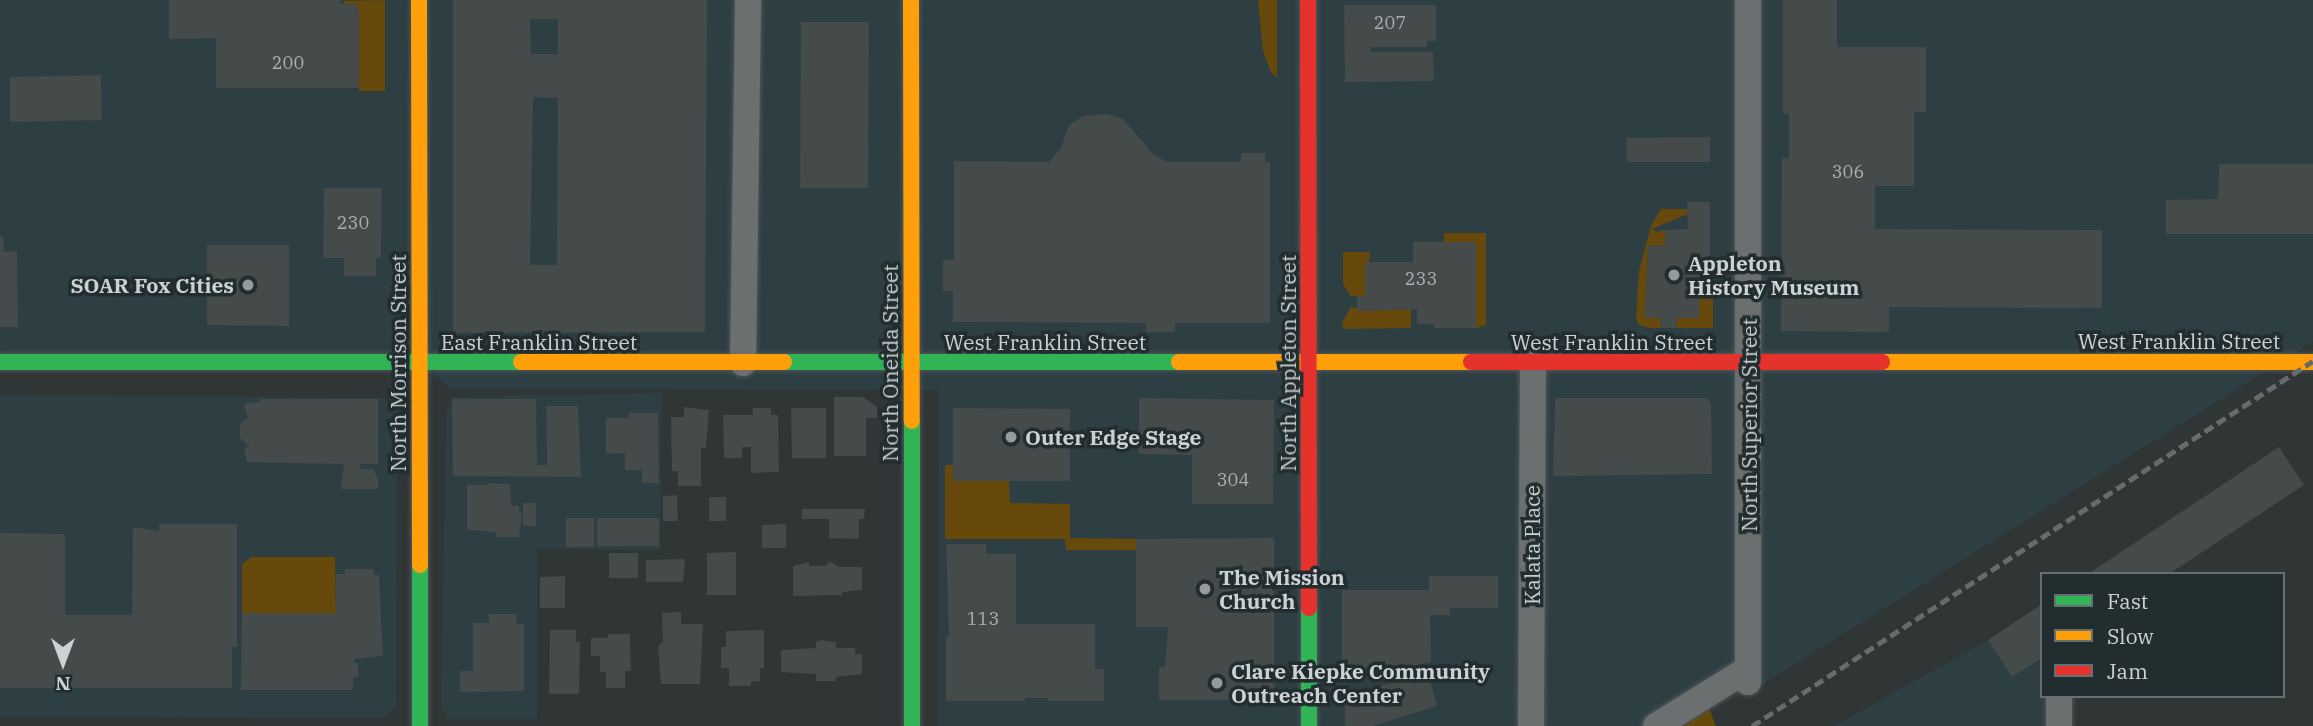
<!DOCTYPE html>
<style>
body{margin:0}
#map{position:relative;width:2313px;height:726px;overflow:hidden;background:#303536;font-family:"IBM Plex Serif",serif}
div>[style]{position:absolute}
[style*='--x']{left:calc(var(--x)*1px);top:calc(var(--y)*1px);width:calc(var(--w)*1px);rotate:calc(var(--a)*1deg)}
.built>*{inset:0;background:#2d3f43}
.green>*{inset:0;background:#674a0b}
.building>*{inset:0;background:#454a4b}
.roads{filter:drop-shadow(0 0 2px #4f5355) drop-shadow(0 0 2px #4f5355)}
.street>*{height:26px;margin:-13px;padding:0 13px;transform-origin:13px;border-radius:13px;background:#6b6f70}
.fast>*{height:16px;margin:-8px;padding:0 8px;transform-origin:8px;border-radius:8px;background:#30b455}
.slow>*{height:16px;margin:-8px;padding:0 8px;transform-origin:8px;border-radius:8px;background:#ff9f0a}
.jam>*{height:16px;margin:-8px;padding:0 8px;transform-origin:8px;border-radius:8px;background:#e5322d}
.rail>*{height:5px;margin-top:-2.5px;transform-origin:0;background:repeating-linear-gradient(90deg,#676b6c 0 10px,transparent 0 15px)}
.dots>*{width:19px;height:19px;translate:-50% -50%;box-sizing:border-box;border:4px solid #222d30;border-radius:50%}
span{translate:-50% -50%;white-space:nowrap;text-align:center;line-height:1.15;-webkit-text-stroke:7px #222d30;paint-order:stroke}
.number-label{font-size:18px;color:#aab0b2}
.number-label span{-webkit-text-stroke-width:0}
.poi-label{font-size:21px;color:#ccd2d4;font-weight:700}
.left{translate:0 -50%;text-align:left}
.right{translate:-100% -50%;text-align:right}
.street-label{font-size:21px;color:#ccd2d4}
.legend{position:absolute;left:2040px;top:572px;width:245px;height:126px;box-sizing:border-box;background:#222d30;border:2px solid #666f72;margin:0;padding:9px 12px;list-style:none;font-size:21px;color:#ccd2d4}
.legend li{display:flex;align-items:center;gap:14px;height:35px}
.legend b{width:35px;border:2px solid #666f72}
.north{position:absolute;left:28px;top:628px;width:70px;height:70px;-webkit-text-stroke:5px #222d30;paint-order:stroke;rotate:180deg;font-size:19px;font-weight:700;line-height:28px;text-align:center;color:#ccd2d4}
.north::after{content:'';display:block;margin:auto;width:24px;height:32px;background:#ccd2d4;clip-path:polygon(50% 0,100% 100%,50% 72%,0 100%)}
</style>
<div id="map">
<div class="built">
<i style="clip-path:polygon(0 0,2313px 0,2313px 342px,1750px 692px,1748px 682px,1656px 726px,938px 726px,939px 390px,451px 389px,418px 362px,0 362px)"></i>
<i style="clip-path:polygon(662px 393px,660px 550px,537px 549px,537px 719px,447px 719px,441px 707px,446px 414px,453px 397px)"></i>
<i style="clip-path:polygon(0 395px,382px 398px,397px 410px,396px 707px,383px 718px,0 717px)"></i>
<i style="clip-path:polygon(1988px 640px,2012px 677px,2042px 658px,2046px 726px,1834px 726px)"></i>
</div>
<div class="green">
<i style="clip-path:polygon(385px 0,385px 91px,359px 91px,359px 10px,356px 4px,344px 4px,344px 1px)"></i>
<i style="clip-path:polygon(1258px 0,1277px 0,1277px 78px,1271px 72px,1263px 51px)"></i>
<i style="clip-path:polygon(1661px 209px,1688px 209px,1688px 214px,1652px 229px,1657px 232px,1665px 230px,1665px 245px,1648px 246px,1645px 317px,1660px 318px,1661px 328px,1648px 328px,1638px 324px,1636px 318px,1639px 271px,1651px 226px)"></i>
<i style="clip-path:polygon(1444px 233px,1486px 233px,1486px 325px,1476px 328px,1476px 242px,1444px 242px)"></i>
<i style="clip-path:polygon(1343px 252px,1370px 252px,1365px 296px,1351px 296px,1343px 284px)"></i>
<i style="clip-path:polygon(1710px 257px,1713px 259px,1713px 328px,1676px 328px,1677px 318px,1699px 267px,1710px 267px)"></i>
<i style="clip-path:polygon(1351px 307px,1357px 308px,1358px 311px,1411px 309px,1411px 328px,1343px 329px,1342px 323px)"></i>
<i style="clip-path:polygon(945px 465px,953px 465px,953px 481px,1009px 481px,1010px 503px,1070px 504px,1070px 538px,1136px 539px,1136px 550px,1066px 550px,1065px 539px,945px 539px)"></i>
<i style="clip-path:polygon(252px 557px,335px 557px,336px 613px,242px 613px,242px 564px)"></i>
<i style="clip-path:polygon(1709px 708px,1716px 726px,1681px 726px)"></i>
</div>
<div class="building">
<i style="clip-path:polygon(169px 0,340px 0,340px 4px,356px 4px,359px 10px,359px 88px,216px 88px,216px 38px,169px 39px)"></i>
<i style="clip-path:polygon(evenodd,453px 0,707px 0,705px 332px,453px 333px,453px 0,530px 19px,558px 19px,558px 54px,531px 54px,530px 19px,453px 0,533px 97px,558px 98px,557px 265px,530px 265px,533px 97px)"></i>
<i style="clip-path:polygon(1783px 0,1837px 0,1837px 47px,1926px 47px,1926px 112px,1914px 112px,1914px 186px,1875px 186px,1875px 229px,2102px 230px,2102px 308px,1889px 307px,1889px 332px,1781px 331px,1782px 158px,1789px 158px,1789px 114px,1783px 114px)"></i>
<i style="clip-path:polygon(1344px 5px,1436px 5px,1436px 41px,1427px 41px,1427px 47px,1370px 47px,1370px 52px,1433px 52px,1434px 81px,1345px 82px)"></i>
<i style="clip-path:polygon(801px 22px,869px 22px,868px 188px,800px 188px)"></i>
<i style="clip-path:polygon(101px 75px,102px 120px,10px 122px,10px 77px)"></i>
<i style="clip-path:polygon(1108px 114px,1123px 119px,1153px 154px,1167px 162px,1241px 162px,1241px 153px,1265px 153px,1265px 162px,1270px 162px,1270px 323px,1175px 323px,1175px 332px,1146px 332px,1146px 323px,953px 322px,953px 291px,943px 291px,943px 260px,954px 260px,954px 161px,1049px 162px,1061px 148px,1069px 125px,1083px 116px)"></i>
<i style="clip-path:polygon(1710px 137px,1710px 162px,1627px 162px,1626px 138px)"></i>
<i style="clip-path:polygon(2219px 164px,2313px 164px,2313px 234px,2166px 234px,2166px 200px,2218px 199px)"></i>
<i style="clip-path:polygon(324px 188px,382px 188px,381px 258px,376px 258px,376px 276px,344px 276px,344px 258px,323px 258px)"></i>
<i style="clip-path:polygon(1687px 202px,1710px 202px,1710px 267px,1699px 267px,1699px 318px,1677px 318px,1676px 328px,1661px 328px,1660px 318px,1645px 318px,1648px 246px,1665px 245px,1665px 230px,1688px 229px)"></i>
<i style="clip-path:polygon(0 237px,3px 237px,4px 252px,17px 251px,18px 327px,0 327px)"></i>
<i style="clip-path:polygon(1413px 242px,1476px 242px,1476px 328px,1434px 328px,1434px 324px,1417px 324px,1417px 309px,1357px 311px,1357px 296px,1365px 296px,1365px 262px,1413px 262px)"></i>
<i style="clip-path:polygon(207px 245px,289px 245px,289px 326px,207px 325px)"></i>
<i style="clip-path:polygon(834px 397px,863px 397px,877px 407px,877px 418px,866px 418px,866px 456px,834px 456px)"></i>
<i style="clip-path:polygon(1139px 398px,1274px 400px,1273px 504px,1192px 504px,1192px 455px,1139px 454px)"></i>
<i style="clip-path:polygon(1555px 398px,1706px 398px,1711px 403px,1712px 474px,1553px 476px)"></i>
<i style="clip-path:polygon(260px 399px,378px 399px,378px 464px,360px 464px,360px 469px,373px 469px,378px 479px,378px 489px,341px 489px,344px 464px,247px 462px,244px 449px,249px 446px,240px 438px,240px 424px,248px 418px,244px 404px,260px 402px)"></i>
<i style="clip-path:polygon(452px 399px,536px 399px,537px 465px,547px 465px,546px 406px,578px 406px,581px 477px,453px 476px)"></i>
<i style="clip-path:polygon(684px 407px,709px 410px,706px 448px,701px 448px,701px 486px,678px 486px,678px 471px,672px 471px,671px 417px,684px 417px)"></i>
<i style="clip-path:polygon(753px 408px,771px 408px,771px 415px,778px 415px,779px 472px,751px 473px,751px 447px,742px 447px,742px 458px,724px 458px,723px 415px,753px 415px)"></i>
<i style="clip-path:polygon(791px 408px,826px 408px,826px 458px,792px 458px)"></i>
<i style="clip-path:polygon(953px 408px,1070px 409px,1070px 481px,953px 481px)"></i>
<i style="clip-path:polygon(629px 413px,658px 413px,659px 483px,642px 483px,642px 470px,625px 470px,625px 453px,606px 454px,606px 418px,629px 418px)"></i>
<i style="clip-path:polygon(2279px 447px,2304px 485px,2169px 574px,2088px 574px)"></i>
<i style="clip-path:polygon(488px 483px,510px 484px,511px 506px,519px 506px,519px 513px,522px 513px,519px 537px,496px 537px,496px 532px,467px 530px,467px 485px,488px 485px)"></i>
<i style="clip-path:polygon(677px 495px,678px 521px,663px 521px,663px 496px)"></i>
<i style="clip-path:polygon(709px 497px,726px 497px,726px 521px,709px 521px)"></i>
<i style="clip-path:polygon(523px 503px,536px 503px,536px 526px,523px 526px)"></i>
<i style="clip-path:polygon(802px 509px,865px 509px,864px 519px,859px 519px,859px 539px,829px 538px,829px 519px,802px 519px)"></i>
<i style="clip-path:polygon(566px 518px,594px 518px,594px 547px,566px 547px)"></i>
<i style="clip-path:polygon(597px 518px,659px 518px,659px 546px,597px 546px)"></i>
<i style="clip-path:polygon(159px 524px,237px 524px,237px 647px,232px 647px,232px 688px,0 688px,0 533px,65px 534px,65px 615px,132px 615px,133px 527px,159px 531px)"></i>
<i style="clip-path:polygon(786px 524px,786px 548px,762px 548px,762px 525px)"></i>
<i style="clip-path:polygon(1274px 538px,1274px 700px,1159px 700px,1159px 667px,1165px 667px,1168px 627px,1136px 627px,1136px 539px)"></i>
<i style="clip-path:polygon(946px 544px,986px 544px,986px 554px,1016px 554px,1016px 624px,1095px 624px,1095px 669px,1104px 669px,1104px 701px,1048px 701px,1048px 698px,1025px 698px,1025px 701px,946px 701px,946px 637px,949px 637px)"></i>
<i style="clip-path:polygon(736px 552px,736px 595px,707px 595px,707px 553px)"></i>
<i style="clip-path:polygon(609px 553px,638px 553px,638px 578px,609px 578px)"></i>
<i style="clip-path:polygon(685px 559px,683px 582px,646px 582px,646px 560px)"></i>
<i style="clip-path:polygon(830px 561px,839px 567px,862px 567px,862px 590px,842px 592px,842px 595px,793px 596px,793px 566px,809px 562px,809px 566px,825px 566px)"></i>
<i style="clip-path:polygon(345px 569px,374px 569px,374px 575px,379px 575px,383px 656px,355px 659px,354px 663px,358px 663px,358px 677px,353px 677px,353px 690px,241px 690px,242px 613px,336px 613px,336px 574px,345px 574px)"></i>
<i style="clip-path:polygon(565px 576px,565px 608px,540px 608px,540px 577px)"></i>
<i style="clip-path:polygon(1429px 576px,1498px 576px,1498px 608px,1450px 608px,1450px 615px,1433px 615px,1430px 616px,1431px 662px,1390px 672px,1391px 666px,1369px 673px,1369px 677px,1342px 684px,1342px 590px,1429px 590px)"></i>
<i style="clip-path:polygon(2042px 604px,2042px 658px,2012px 677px,1988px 640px)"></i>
<i style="clip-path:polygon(681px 612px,681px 624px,703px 624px,700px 684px,661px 684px,658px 646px,663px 642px,662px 613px)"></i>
<i style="clip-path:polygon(489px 614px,516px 614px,517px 624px,524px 624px,524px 691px,460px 692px,460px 671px,473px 671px,473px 623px,489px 623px)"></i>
<i style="clip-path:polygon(550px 630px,576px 630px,576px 642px,580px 642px,579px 694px,549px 694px)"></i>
<i style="clip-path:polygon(764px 630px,764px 668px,760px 668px,760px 681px,751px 682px,751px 686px,729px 686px,729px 668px,721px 668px,721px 647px,726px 647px,726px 631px)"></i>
<i style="clip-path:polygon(608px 634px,630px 634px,631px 671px,625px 671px,625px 688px,606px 688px,606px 672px,600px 672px,600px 656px,591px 656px,591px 638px,608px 638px)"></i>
<i style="clip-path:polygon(821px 640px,836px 642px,836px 648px,855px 648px,855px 654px,862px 654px,862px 674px,836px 677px,836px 681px,816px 681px,816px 674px,781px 672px,781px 650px,816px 648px,816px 642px)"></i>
<i style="clip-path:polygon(1428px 674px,1437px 706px,1373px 726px,1345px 726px,1345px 695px)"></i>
</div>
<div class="roads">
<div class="street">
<i style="--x:743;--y:363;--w:363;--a:-89.2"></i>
<i style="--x:1748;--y:682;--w:682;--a:-90"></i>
<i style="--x:1531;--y:726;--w:362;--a:-89.7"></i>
<i style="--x:1656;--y:726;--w:108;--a:-31.8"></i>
<i style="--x:2059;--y:726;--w:30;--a:-90"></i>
</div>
<div class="fast">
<i style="--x:0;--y:362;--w:521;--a:0"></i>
<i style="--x:784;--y:362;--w:395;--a:0"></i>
<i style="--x:912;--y:421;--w:305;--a:90"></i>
<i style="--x:420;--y:565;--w:161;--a:90"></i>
<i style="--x:1309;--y:608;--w:118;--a:90"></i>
</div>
<div class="slow">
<i style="--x:419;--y:0;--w:565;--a:89.9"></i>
<i style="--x:911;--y:0;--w:421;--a:89.9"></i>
<i style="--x:521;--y:362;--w:263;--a:0"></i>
<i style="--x:1179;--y:362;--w:292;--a:0"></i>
<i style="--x:1882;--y:362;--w:431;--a:0"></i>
</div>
<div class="jam">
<i style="--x:1308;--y:0;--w:608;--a:89.91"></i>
<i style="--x:1471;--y:362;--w:411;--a:0"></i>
</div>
</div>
<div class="rail">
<i style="--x:1752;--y:726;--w:669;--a:-33.05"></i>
</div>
<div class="dots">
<i style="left:1674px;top:275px;background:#959b9d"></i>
<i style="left:248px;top:285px;background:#959b9d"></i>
<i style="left:1011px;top:437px;background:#959b9d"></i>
<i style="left:1205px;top:589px;background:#959b9d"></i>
<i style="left:1217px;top:683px;background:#959b9d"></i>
</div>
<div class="number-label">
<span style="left:1390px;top:23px">207</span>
<span style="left:288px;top:63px">200</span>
<span style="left:1848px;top:172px">306</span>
<span style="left:353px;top:223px">230</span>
<span style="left:1421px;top:279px">233</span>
<span style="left:1233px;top:480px">304</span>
<span style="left:983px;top:619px">113</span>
</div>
<div class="poi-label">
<span class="left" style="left:1688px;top:275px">Appleton<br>History Museum</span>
<span class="right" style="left:234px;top:285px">SOAR Fox Cities</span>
<span class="left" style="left:1025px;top:437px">Outer Edge Stage</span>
<span class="left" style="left:1219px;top:589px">The Mission<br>Church</span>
<span class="left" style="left:1231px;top:683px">Clare Kiepke Community<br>Outreach Center</span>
</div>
<div class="street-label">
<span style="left:2179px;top:341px">West Franklin Street</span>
<span style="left:539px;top:342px">East Franklin Street</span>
<span style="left:1045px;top:342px">West Franklin Street</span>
<span style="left:1612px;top:342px">West Franklin Street</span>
<span style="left:398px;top:363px;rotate:-90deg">North Morrison Street</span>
<span style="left:890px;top:363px;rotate:-90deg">North Oneida Street</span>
<span style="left:1288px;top:363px;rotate:-90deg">North Appleton Street</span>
<span style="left:1749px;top:425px;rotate:-90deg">North Superior Street</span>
<span style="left:1532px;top:545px;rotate:-90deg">Kalata Place</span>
</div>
<ul class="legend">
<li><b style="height:9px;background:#30b455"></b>Fast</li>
<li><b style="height:9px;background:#ff9f0a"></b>Slow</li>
<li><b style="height:9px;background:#e5322d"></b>Jam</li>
</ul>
<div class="north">N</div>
</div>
